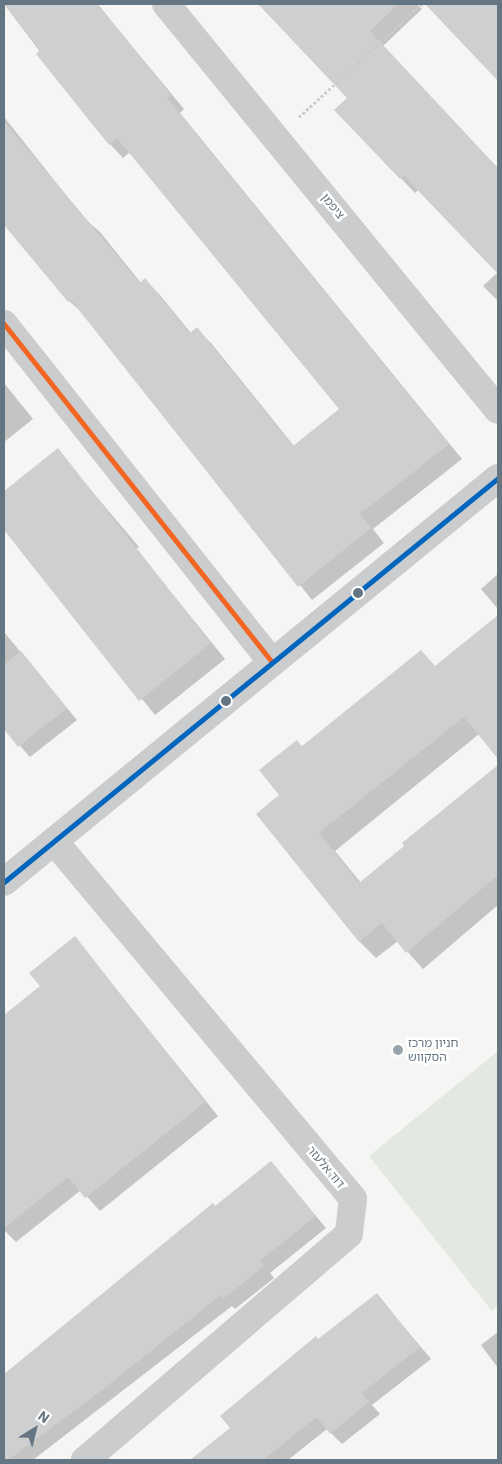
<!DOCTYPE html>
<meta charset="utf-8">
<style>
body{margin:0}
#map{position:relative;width:502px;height:1464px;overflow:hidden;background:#f5f5f4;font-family:"IBM Plex Sans","Noto Sans Hebrew",sans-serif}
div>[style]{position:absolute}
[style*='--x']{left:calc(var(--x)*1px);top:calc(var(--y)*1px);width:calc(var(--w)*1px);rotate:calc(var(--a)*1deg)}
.green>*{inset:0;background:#e4e8e2}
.shadow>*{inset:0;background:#0003}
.building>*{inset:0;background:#cecfd0}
.path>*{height:3px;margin-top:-1.5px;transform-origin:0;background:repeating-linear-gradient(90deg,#c9caca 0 2.5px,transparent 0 5px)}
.minor>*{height:28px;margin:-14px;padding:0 14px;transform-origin:14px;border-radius:14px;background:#cacccd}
.bus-1>*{height:5px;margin:-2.5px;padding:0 2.5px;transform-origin:2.5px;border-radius:2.5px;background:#f26522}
.bus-2>*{height:5px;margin:-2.5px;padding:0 2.5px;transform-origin:2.5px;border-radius:2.5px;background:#0065bd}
.dots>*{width:14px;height:14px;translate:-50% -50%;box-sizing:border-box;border:2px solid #fff;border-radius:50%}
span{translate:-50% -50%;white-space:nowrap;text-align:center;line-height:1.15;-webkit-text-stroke:5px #fff;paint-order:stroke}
.street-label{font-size:12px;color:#667582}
.poi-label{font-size:12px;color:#667582}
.left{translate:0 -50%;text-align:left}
.frame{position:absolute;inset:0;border:5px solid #667582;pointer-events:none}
.north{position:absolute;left:10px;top:1404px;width:50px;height:50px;-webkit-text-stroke:4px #fff;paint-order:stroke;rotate:36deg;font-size:14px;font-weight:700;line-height:20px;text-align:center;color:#667582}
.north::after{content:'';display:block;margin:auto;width:18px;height:22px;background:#667582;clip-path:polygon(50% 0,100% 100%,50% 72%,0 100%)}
</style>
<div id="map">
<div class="green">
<i style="clip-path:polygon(498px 1051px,498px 1305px,492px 1311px,369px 1156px)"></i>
</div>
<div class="shadow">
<i style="clip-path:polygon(4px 4px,97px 4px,184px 109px,180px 113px,462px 459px,373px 529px,384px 543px,312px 600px,84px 314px,69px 301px,4px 223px,4px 117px,85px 219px,100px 232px,141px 283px,145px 280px,159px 294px,191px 333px,197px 329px,211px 343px,294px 446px,341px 409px,130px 152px,123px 158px,110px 144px)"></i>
<i style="clip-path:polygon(260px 4px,417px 4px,422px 9px,383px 46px,498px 171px,498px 301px,483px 286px,498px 272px,419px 189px,415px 193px,336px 110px,349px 98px)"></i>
<i style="clip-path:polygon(435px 4px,498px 4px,498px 80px,431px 8px)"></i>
<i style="clip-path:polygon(4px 383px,33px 419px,4px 442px)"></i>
<i style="clip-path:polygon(57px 450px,139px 547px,136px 549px,225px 659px,155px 715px,4px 529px,4px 493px)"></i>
<i style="clip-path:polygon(498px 574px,498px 609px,481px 589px)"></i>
<i style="clip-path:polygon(498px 617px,498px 757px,479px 734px,335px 851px,361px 883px,406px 846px,404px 843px,498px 767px,498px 905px,423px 969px,398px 941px,376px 958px,360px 942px,281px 795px,303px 747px,421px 652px,436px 667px)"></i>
<i style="clip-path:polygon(4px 632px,77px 720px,30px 757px,4px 728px)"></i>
<i style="clip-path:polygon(75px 938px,218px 1116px,100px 1211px,81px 1190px,16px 1242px,4px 1230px,4px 1016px,41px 986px)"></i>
<i style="clip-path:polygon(271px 1163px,326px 1228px,270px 1273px,274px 1278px,235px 1309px,232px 1306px,33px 1460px,4px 1460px,4px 1375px,213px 1205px,215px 1207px)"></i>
<i style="clip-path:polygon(377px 1295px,431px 1359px,372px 1405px,380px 1414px,342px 1444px,327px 1429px,288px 1460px,192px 1460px,232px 1429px,319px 1341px)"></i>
<i style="clip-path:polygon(498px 1332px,498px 1368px,481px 1345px)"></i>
</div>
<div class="building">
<i style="clip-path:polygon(4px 4px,98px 4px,171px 95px,167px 98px,449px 444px,360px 514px,371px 528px,298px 587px,71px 300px,68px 302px,4px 225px,4px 121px,140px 283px,145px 278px,190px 333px,197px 327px,293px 446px,339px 409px,117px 138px,109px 145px,36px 54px,40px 50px)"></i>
<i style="clip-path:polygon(258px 4px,398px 4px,370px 31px,498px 168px,498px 274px,404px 176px,400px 179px,334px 110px,347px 98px)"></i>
<i style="clip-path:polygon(425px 4px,498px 4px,498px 81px)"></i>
<i style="clip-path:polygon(58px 448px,211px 643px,139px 701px,4px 530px,4px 491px)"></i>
<i style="clip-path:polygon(498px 615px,498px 759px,464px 717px,319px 833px,359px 883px,404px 846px,402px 843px,498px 765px,498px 875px,406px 953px,382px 923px,359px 942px,256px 814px,279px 795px,259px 770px,297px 740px,302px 746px,421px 650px,435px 666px)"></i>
<i style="clip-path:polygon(21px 651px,67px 708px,18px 747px,4px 729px,4px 665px)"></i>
<i style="clip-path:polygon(75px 936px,205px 1102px,85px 1198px,68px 1177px,4px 1228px,4px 1015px,40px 986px,29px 973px)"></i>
<i style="clip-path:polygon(271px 1161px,316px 1216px,260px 1261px,264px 1266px,223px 1299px,221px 1295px,102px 1390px,8px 1460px,4px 1460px,4px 1374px,213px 1203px,215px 1206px)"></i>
<i style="clip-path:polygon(377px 1293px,420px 1347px,362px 1393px,369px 1402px,330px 1434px,317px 1417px,263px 1460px,190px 1460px,230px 1428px,220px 1416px,316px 1336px,318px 1339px)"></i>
</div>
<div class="path">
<i style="--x:299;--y:117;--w:167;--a:-42.6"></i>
</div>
<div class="minor">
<i style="--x:166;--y:4;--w:524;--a:50.73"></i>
<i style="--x:4;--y:324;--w:431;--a:51.6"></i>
<i style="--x:54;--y:841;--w:466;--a:50.1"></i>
<i style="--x:353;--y:1199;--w:35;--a:97"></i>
<i style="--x:349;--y:1234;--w:348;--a:139.4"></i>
<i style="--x:4;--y:882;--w:638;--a:-39.28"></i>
</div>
<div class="bus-1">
<i style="--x:4;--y:324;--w:431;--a:51.6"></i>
</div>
<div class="bus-2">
<i style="--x:4;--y:882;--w:638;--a:-39.28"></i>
</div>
<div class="dots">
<i style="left:358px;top:593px;background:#667582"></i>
<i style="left:226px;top:701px;background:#667582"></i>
<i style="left:398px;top:1050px;background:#98a2aa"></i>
</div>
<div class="street-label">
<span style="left:333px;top:206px;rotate:51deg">ציפמן</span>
<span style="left:326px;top:1167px;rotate:50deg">דוד אלעזר</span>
</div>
<div class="poi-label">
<span class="left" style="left:408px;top:1050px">חניון מרכז<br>הסקווש</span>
</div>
<div class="frame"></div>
<div class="north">N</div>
</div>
